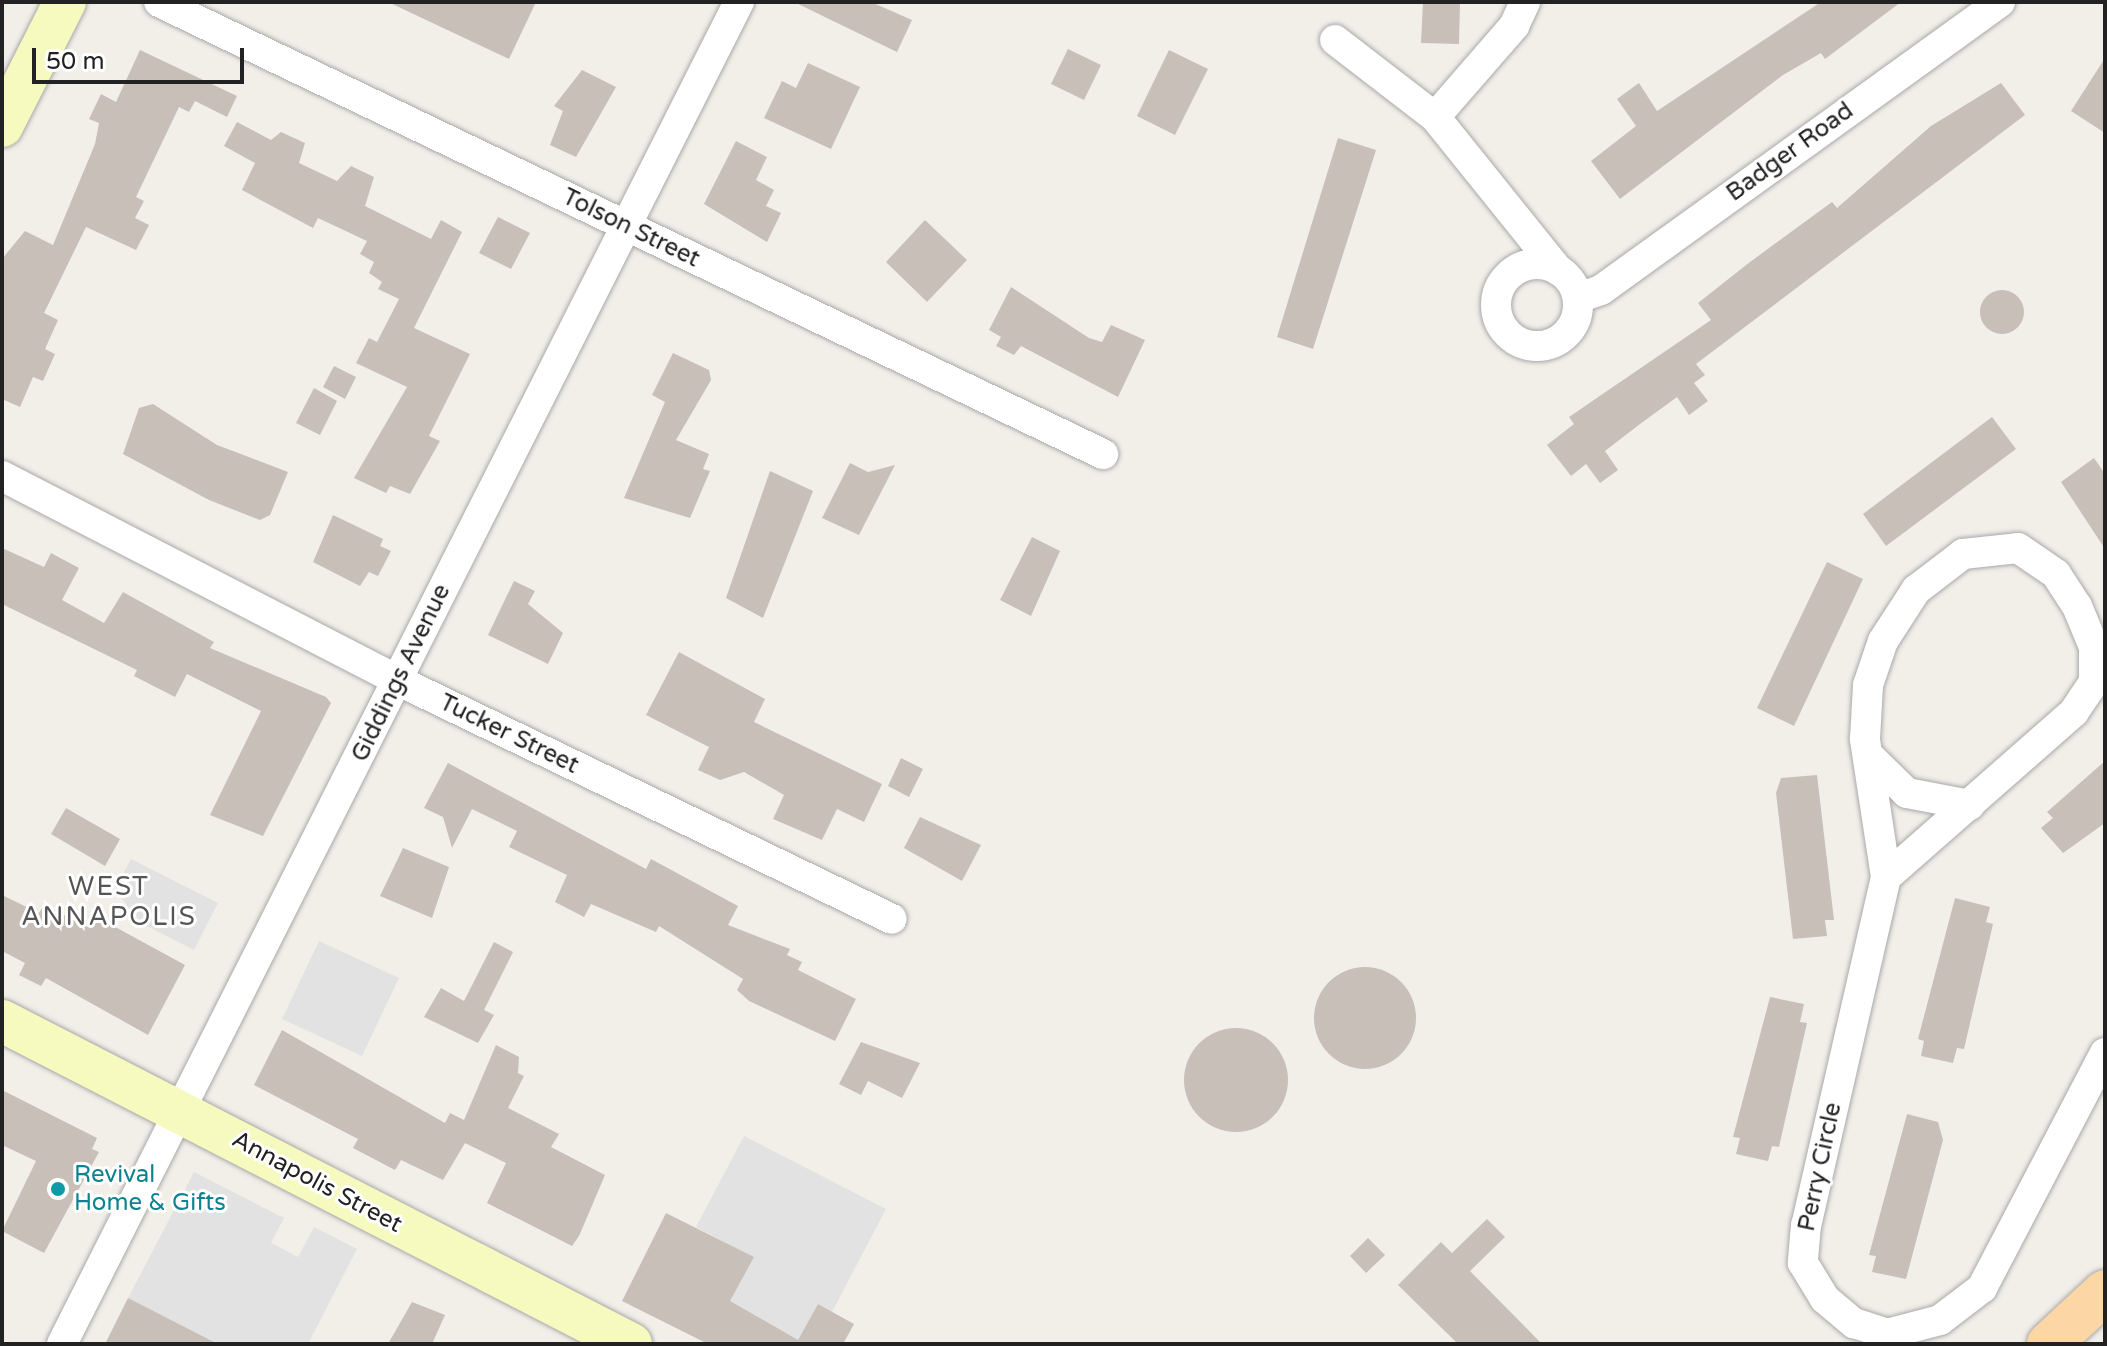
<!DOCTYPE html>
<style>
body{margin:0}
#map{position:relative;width:2107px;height:1346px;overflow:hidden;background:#f2efe9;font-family:"Varela Round",sans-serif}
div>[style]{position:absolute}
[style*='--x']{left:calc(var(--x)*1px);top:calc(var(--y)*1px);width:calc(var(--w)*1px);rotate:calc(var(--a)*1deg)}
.parking>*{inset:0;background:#e2e2e2}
.building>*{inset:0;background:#c7bfb8}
.round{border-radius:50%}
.roads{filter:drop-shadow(0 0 2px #a9a9a9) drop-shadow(0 0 2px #a9a9a9)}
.street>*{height:30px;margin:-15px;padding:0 15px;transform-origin:15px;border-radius:15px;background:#fff}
.street>.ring{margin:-15px;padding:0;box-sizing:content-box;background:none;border:30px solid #fff;border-radius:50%}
.secondary>*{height:42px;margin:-21px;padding:0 21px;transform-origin:21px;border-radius:21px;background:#f7fabf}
.primary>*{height:44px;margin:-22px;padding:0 22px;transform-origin:22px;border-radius:22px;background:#fcd6a4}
.dots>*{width:22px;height:22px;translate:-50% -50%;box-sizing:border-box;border:4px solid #fff;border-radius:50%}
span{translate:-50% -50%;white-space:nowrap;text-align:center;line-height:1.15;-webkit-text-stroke:6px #fff;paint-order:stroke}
.street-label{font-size:24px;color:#222}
.culture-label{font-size:24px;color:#0d838f}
.left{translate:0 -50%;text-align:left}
.neighbourhood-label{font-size:26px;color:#555;letter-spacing:2px}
.frame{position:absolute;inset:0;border:4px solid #222;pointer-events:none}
.scale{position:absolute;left:32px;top:48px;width:212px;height:36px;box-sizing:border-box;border:4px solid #222;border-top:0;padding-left:10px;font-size:24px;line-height:28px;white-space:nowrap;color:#222;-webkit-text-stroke:6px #fff;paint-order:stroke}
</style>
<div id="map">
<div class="parking">
<i style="clip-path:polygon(131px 859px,218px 903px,194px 950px,121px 913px,126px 903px,114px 891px)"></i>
<i style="clip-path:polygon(319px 941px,399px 978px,362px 1056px,282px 1019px)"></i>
<i style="clip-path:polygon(744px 1136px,886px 1209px,832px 1312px,818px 1304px,798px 1340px,729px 1303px,753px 1257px,696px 1227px)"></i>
<i style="clip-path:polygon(194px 1172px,284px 1218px,271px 1243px,298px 1257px,314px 1227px,357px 1249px,308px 1344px,218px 1344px,128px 1298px)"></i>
</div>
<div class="building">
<i style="clip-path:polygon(388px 2px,536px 2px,509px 59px)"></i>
<i style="clip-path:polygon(794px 2px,871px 2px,912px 20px,897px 52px)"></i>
<i style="clip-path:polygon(1423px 2px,1460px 2px,1459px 44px,1421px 43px)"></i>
<i style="clip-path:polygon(1821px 2px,1901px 2px,1825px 59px,1821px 53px,1783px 75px,1620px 199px,1591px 161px,1636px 126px,1617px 99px,1639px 83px,1657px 111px)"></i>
<i style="clip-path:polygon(1068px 49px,1101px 65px,1084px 100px,1051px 84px)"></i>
<i style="clip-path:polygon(140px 50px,237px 96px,227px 117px,195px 101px,189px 112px,179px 107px,136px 197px,144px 201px,135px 218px,149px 225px,136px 250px,86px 227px,44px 313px,58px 320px,45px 349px,55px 354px,43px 381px,33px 377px,20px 407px,2px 399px,2px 259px,25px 231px,53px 245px,95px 144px,99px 123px,89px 119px,101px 94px,116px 102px)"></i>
<i style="clip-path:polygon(1169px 50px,1208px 69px,1175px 135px,1137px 116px)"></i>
<i style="clip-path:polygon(2105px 58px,2105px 133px,2071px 111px)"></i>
<i style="clip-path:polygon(808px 63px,860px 87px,831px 149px,764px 118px,782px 81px,796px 88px)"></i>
<i style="clip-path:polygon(582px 70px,616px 87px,576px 157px,550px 145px,563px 111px,554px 106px)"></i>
<i style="clip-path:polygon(2001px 83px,2025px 115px,1696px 364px,1705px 375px,1694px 383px,1708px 401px,1689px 415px,1677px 397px,1640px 424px,1605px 451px,1618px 470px,1600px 483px,1586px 464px,1571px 476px,1547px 445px,1574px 424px,1569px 417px,1711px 320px,1698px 303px,1750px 262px,1832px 202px,1837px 208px,1931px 126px)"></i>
<i style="clip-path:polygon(237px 122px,271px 140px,281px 132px,305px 143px,299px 163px,337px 181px,351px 166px,374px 177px,365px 206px,431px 239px,441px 220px,462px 232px,414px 328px,470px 354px,429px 436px,440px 441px,410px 494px,390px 486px,386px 493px,354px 478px,407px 387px,356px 363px,369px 338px,377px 342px,399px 299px,378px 289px,382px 282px,369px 273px,374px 262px,360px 254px,367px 241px,318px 218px,313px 228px,242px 190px,255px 163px,224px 146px)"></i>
<i style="clip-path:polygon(1338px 138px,1376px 150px,1313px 349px,1277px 337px)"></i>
<i style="clip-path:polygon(736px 141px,767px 157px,756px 180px,774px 190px,766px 206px,781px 213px,767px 242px,704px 204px)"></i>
<i style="clip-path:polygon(498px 217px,530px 233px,511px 269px,479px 253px)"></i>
<i style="clip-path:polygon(925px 220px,967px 260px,927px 302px,886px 262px)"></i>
<i style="clip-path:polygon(1011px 287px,1089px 338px,1102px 342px,1111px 325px,1145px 340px,1118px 397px,1021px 346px,1014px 355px,996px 346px,1001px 337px,989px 330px)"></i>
<i class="round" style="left:1980px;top:290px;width:44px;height:44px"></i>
<i style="clip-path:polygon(673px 353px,709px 370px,711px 380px,676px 440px,709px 454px,703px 469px,710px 471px,690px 518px,624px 498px,665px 402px,652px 395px)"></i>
<i style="clip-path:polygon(334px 366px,356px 377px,345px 399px,323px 387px)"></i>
<i style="clip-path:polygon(314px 388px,337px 401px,320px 435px,296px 423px)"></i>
<i style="clip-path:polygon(153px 404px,217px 445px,288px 472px,270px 515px,260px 520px,209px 500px,123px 454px,139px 408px)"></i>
<i style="clip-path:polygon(1992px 417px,2016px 449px,1886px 546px,1863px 514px)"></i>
<i style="clip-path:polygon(2094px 458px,2105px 474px,2105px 549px,2061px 482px)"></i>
<i style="clip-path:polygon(850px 463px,868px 472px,895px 465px,859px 535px,822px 518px)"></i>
<i style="clip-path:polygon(770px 471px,813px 491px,763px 618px,726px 598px)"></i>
<i style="clip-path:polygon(333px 515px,383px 539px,380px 546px,391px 551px,378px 576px,369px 572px,360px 586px,313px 562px)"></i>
<i style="clip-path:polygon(1032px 537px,1060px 551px,1031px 616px,1000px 600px)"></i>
<i style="clip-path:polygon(2px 548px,44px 567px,51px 553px,79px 568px,62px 600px,104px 623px,123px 592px,214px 642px,210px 648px,326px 697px,331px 703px,263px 836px,210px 815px,261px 711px,187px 674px,175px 697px,134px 676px,137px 670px,2px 604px)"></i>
<i style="clip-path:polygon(1827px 562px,1863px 579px,1794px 726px,1757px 708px)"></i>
<i style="clip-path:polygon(514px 581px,535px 591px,528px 604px,563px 633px,548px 664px,488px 635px)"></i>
<i style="clip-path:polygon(679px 652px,765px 699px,754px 722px,882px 784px,864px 822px,837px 809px,822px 840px,773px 819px,784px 795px,744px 772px,720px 780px,698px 770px,709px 747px,646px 715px)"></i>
<i style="clip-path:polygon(901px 758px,923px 769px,909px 797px,888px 786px)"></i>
<i style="clip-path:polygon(2105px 761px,2105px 823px,2063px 853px,2041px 828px,2053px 818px,2047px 812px)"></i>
<i style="clip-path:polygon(448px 763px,646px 869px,651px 859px,738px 906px,728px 925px,790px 949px,787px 955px,802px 962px,798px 970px,856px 999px,835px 1041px,749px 1001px,737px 990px,743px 979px,659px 926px,656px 932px,591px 904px,584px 917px,555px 902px,567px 875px,509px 847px,517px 831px,472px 809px,452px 848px,443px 817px,424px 808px)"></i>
<i style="clip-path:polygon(1817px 775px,1834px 920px,1825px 920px,1827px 936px,1793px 939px,1776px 793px,1781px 778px)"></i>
<i style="clip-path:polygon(66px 808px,120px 839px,105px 866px,51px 834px)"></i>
<i style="clip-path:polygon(920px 817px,981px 845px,962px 881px,904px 848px)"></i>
<i style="clip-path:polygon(403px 848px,449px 867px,432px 918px,380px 896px)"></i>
<i style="clip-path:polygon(2px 895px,39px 913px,44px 905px,88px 927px,97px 917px,185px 965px,148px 1035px,46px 978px,41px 986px,19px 975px,25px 963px,2px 951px)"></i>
<i style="clip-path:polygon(1955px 898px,1990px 907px,1986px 922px,1993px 924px,1964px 1049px,1957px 1048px,1953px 1063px,1921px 1056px,1924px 1041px,1918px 1039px)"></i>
<i style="clip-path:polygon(494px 942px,513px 952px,484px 1010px,494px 1015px,478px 1043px,424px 1017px,441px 988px,464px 1001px)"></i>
<i class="round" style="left:1314px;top:967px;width:102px;height:102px"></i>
<i style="clip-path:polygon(1770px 997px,1804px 1004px,1800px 1022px,1807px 1023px,1779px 1147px,1772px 1146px,1768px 1161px,1736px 1154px,1740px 1138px,1733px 1137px)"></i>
<i class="round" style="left:1184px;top:1028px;width:104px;height:104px"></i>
<i style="clip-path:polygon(282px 1030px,445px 1123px,450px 1113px,464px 1120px,496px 1045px,519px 1057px,518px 1073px,524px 1076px,508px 1108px,559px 1134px,551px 1147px,605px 1175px,579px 1236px,572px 1246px,487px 1203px,506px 1163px,465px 1143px,443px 1180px,401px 1160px,395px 1170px,353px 1148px,358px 1139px,254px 1085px)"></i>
<i style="clip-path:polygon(861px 1042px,920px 1063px,902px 1098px,868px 1081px,861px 1095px,839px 1084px)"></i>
<i style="clip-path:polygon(2px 1090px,97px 1138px,92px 1149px,99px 1152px,44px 1253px,2px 1231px,36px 1161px,2px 1145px)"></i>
<i style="clip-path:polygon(1907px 1114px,1938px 1122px,1943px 1140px,1906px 1279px,1872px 1272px,1876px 1256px,1869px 1255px)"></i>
<i style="clip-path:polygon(666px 1213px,754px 1257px,730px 1301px,798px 1340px,818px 1304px,854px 1324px,843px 1344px,708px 1344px,622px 1301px)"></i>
<i style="clip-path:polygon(1487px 1219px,1505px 1237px,1470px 1271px,1542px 1344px,1458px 1344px,1398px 1285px,1441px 1242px,1452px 1253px)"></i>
<i style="clip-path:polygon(1368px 1238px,1385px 1255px,1366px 1273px,1350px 1256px)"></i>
<i style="clip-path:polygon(128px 1298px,218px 1344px,105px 1344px)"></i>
<i style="clip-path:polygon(412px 1302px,445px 1315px,432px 1344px,388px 1344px)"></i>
</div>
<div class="roads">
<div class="street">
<i style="--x:159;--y:2;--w:1047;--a:25.59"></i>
<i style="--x:1335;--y:40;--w:126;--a:37.6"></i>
<i style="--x:1435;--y:117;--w:196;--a:51.2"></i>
<i style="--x:1435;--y:117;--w:121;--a:-49"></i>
<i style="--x:1514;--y:26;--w:26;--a:-65"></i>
<i class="ring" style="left:1496px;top:264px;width:52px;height:52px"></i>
<i style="--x:1578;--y:298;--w:24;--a:-19"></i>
<i style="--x:1601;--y:290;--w:492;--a:-35.8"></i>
<i style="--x:2;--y:476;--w:447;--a:27.3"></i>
<i style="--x:399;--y:681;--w:547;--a:25.77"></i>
<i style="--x:2018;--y:548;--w:46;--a:34.4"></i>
<i style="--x:2056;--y:574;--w:38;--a:57"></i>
<i style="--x:2077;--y:606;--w:44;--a:67.5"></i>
<i style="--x:2094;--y:647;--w:35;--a:90"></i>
<i style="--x:2094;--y:682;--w:36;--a:124"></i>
<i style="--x:2074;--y:712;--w:250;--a:138.7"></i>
<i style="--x:1886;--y:877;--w:140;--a:-98.7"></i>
<i style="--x:1865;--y:739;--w:54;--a:-86.8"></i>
<i style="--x:1868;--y:685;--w:46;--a:-71.2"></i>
<i style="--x:1883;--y:641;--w:61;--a:-57.1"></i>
<i style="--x:1916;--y:590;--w:59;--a:-37.5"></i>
<i style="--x:1963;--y:554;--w:55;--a:-6.2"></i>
<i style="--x:1868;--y:755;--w:54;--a:44.3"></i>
<i style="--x:1907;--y:793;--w:64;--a:10.8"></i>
<i style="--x:1886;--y:877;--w:357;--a:102.9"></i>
<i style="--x:1806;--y:1225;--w:38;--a:95"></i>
<i style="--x:1803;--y:1263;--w:42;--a:58.6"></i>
<i style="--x:1825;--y:1299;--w:38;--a:40"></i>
<i style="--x:1854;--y:1323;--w:35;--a:18"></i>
<i style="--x:1887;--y:1334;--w:55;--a:-14.8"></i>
<i style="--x:1940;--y:1320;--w:53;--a:-37.3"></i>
<i style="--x:1982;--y:1288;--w:265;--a:-62.4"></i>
<i style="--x:62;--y:1344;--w:1503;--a:-63.23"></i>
</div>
<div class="secondary">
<i style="--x:2;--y:126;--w:139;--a:-63.1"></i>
<i style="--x:2;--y:1021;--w:707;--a:27.18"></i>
</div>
<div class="primary">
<i style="--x:2049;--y:1344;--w:76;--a:-42.9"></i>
</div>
</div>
<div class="dots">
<i style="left:58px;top:1189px;background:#0f9aa8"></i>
</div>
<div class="street-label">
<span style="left:1790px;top:152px;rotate:-36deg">Badger Road</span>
<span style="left:631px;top:228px;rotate:26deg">Tolson Street</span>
<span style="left:401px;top:673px;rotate:-64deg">Giddings Avenue</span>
<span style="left:509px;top:734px;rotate:26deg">Tucker Street</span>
<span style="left:1820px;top:1167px;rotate:-78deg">Perry Circle</span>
<span style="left:317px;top:1182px;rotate:28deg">Annapolis Street</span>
</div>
<div class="culture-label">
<span class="left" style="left:74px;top:1189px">Revival<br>Home &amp; Gifts</span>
</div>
<div class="neighbourhood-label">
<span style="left:109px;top:902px">WEST<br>ANNAPOLIS</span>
</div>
<div class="frame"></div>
<div class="scale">50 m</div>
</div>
